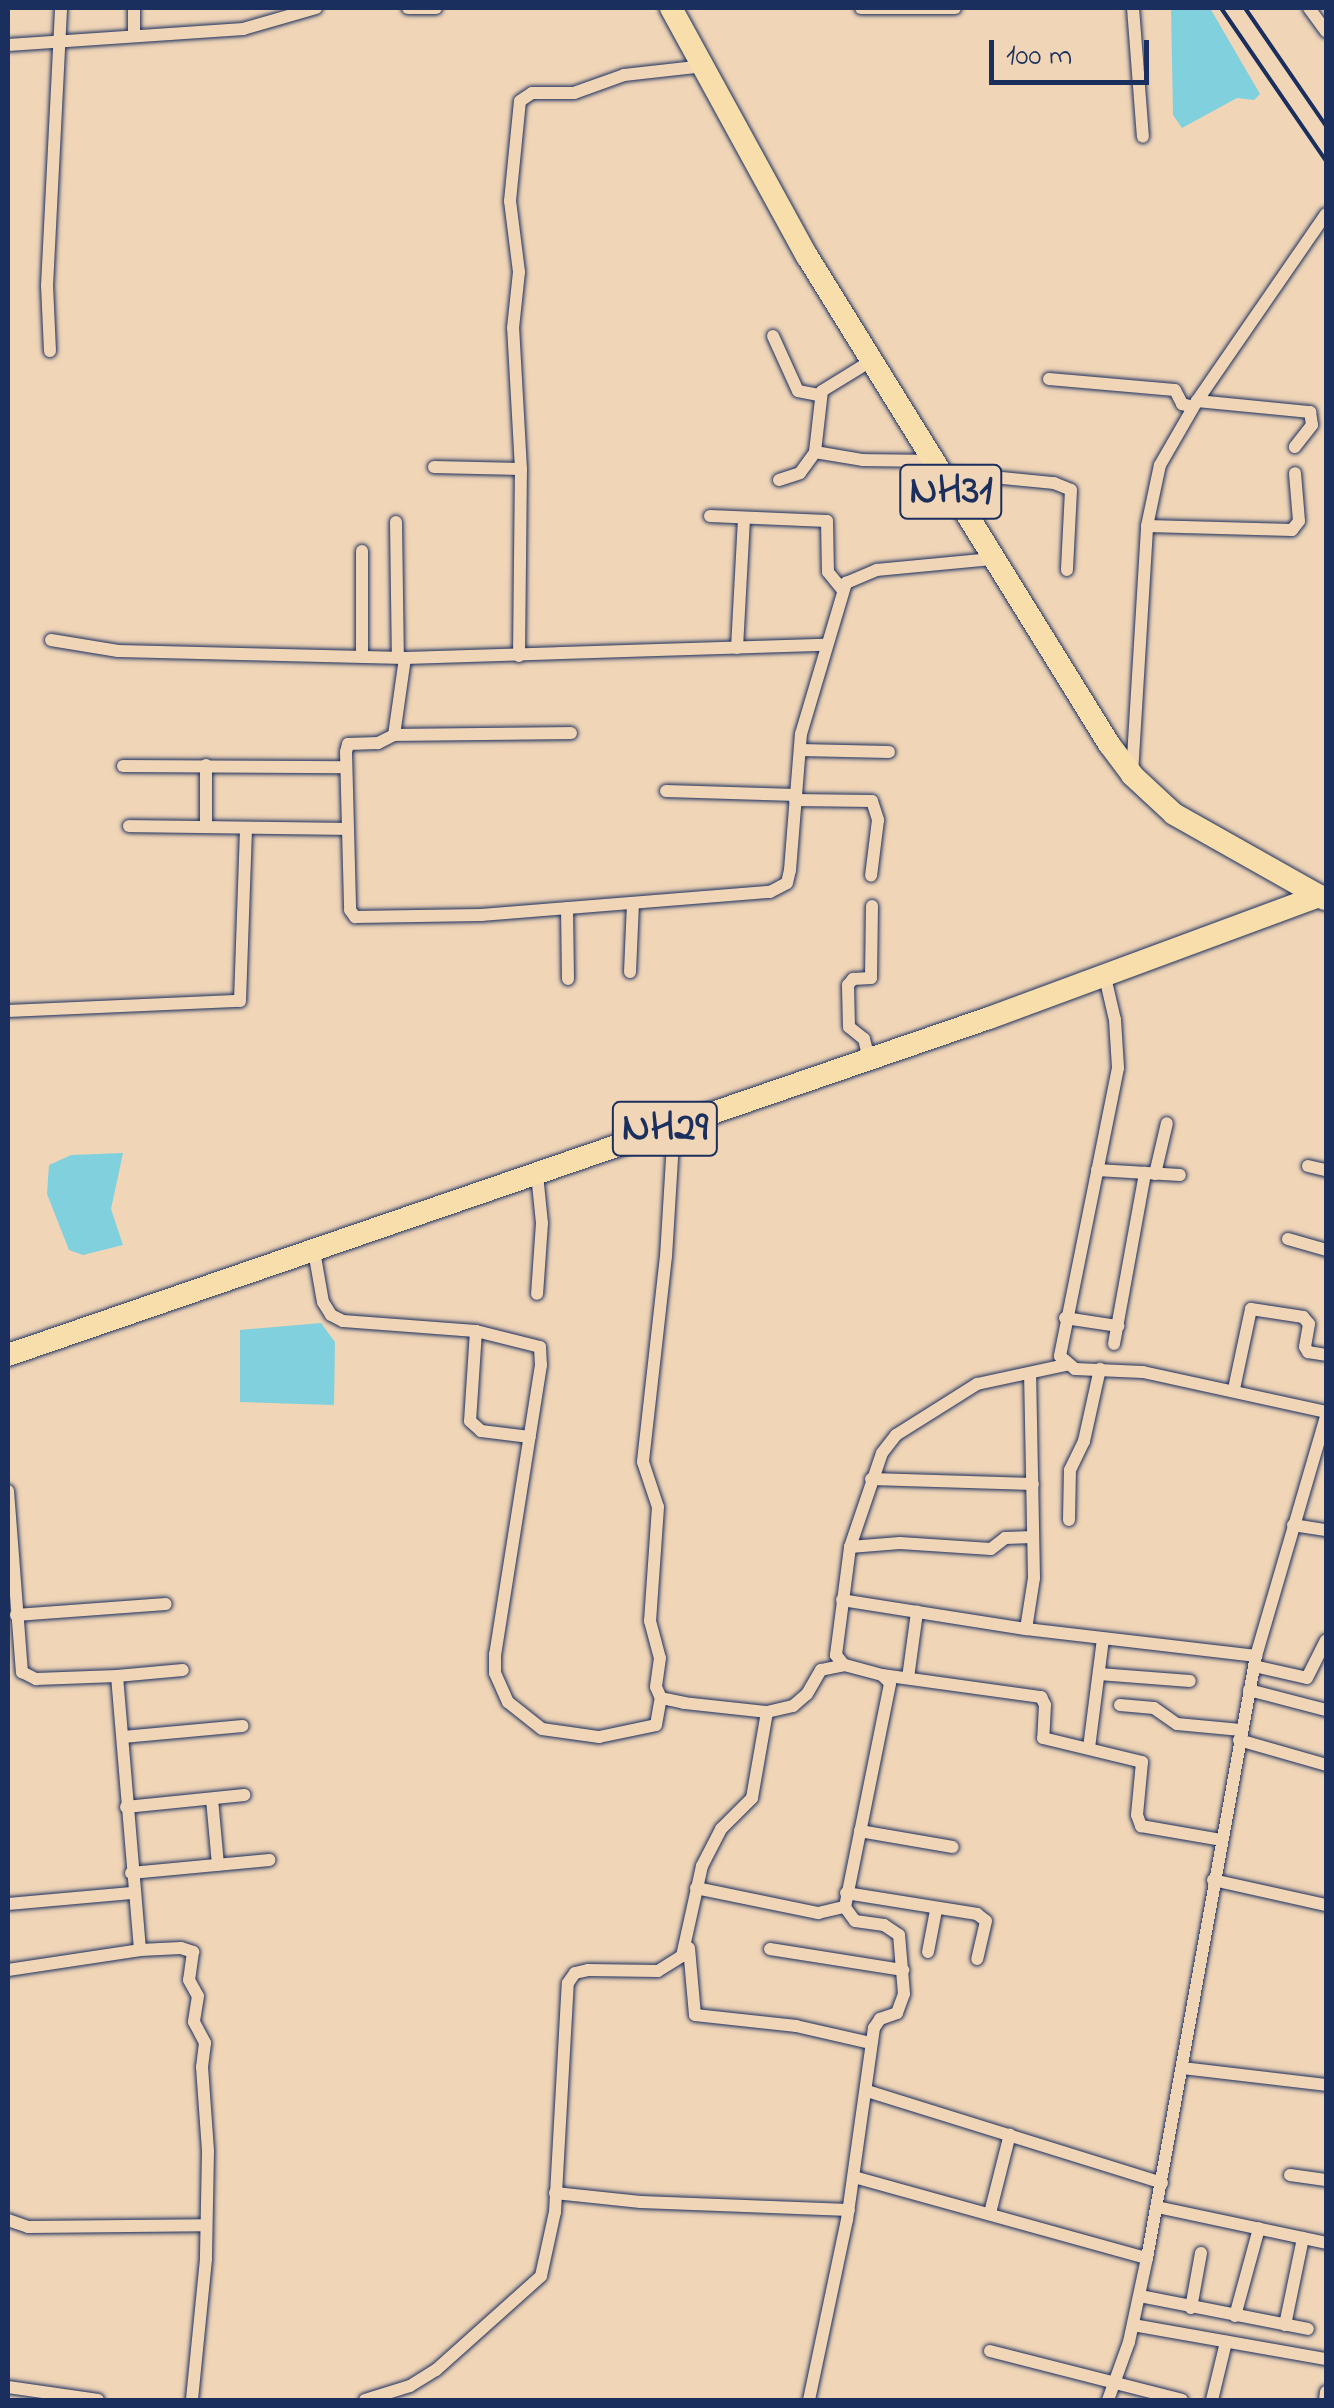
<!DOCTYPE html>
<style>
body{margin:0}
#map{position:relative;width:1334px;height:2408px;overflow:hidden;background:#f0d5b7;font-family:"Indie Flower",sans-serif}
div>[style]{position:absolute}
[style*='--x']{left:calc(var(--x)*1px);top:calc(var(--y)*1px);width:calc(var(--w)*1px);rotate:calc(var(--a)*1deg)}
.water>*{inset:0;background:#81d0de}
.roads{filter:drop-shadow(0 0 2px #1b2f5e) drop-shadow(0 0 2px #1b2f5e)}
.minor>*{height:12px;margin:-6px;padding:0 6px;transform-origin:6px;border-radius:6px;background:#f0d5b7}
.trunk>*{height:22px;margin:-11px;padding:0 11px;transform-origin:11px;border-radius:11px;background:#f8deab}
.rail>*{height:4px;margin:-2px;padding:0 2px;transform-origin:2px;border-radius:2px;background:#1b2f5e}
span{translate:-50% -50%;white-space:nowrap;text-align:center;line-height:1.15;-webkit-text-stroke:8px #f0d5b7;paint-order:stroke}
.shield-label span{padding:2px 8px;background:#f0d5b7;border:2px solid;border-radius:8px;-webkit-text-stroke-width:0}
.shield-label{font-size:42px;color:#1b2f5e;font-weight:700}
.frame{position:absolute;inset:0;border:10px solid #1b2f5e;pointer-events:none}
.scale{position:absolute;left:989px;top:40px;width:160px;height:45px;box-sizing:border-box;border:5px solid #1b2f5e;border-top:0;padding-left:12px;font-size:30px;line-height:35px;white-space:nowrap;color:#1b2f5e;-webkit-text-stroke:8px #f0d5b7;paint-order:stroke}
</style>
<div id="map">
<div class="water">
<i style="clip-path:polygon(1171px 8px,1210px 8px,1260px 94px,1254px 100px,1237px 98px,1182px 128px,1173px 115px)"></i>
<i style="clip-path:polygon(123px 1153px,111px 1209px,123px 1245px,83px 1255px,69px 1250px,47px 1194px,49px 1165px,71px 1155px)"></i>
<i style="clip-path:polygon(321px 1323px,335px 1342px,334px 1405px,240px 1402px,240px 1330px)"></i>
</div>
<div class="roads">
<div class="minor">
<i style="--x:134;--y:8;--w:27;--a:90"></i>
<i style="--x:408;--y:8;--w:28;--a:0"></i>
<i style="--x:861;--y:8;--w:94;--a:0"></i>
<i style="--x:1133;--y:8;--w:129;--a:85.6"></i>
<i style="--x:1309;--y:8;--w:29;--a:54"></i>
<i style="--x:8;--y:45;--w:236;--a:-3.9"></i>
<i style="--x:243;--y:29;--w:76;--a:-16"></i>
<i style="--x:773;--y:336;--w:60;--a:65.6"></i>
<i style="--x:798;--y:391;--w:21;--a:11"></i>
<i style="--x:50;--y:351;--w:65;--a:-92.6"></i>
<i style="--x:47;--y:286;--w:278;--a:-87.1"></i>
<i style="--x:1049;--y:379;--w:126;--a:5"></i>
<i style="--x:1175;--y:390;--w:16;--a:63"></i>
<i style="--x:1182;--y:404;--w:11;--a:15"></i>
<i style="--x:1197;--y:401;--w:114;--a:5.6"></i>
<i style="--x:1310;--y:412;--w:13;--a:81"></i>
<i style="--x:1312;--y:425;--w:28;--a:128"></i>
<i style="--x:815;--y:452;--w:61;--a:-83.5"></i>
<i style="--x:822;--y:391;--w:57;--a:-31.5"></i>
<i style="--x:434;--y:467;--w:87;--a:1.3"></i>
<i style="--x:941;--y:472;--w:114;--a:5.6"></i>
<i style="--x:1054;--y:483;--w:18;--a:22"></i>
<i style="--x:1071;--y:490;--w:80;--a:92.9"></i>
<i style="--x:779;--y:480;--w:22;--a:-18"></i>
<i style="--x:800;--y:473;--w:26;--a:-54"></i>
<i style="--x:815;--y:452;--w:49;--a:9.5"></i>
<i style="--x:863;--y:460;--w:69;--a:0.8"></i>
<i style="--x:710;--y:516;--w:117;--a:2.4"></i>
<i style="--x:827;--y:521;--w:51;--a:88.9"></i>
<i style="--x:828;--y:572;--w:22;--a:51"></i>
<i style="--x:396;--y:522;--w:135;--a:89.2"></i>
<i style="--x:1147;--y:526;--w:145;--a:1.6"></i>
<i style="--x:1292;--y:530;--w:11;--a:-52"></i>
<i style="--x:1299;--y:521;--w:48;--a:-94.8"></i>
<i style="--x:362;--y:551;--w:106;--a:90"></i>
<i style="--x:51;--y:640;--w:68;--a:9.3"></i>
<i style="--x:118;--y:651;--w:287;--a:1.4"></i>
<i style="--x:405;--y:658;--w:420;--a:-1.8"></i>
<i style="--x:737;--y:648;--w:130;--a:-86.9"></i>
<i style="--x:519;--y:656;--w:187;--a:-89.4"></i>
<i style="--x:521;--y:469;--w:141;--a:-93.2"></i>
<i style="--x:513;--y:328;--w:56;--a:-83.9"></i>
<i style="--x:519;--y:272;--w:72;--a:-97.2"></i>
<i style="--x:510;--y:201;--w:100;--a:-84.3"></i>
<i style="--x:520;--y:101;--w:14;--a:-34"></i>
<i style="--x:532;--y:93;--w:42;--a:0"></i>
<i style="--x:574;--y:93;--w:53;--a:-19.8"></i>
<i style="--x:624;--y:75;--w:81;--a:-6.4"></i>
<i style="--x:405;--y:658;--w:78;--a:98.1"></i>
<i style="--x:394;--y:735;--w:18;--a:153"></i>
<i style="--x:378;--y:743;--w:30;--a:178"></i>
<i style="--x:348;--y:744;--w:8;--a:104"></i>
<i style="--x:346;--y:752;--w:158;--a:88.5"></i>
<i style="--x:350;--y:910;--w:9;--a:54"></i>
<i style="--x:355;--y:917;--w:126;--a:-0.9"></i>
<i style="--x:481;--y:915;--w:290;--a:-4.6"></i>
<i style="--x:770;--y:892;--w:19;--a:-28"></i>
<i style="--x:787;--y:883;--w:13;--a:-77"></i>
<i style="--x:790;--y:870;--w:136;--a:-85.4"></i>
<i style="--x:801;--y:734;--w:158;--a:-73.4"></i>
<i style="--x:846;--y:583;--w:34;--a:-23"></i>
<i style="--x:877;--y:570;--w:115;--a:-5.5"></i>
<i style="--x:394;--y:735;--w:177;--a:-0.6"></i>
<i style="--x:800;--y:750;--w:89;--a:1.3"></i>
<i style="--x:206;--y:765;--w:62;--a:90"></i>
<i style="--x:123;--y:766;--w:223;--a:0.3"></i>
<i style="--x:1132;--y:774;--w:248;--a:-86.5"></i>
<i style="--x:1147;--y:526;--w:62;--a:-78"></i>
<i style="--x:1160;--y:465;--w:74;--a:-60"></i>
<i style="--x:1197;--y:401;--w:227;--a:-55.4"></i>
<i style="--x:666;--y:791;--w:130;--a:1.8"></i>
<i style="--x:795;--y:800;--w:77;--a:0.7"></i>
<i style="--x:872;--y:801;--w:20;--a:72"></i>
<i style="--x:878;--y:820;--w:56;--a:97.1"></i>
<i style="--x:129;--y:826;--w:217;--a:0.8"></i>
<i style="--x:567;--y:908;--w:71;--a:89.2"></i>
<i style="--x:630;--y:972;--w:69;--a:-87.5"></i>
<i style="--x:1105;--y:977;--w:44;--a:76.9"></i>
<i style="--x:1115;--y:1020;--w:48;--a:86.4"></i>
<i style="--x:1118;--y:1068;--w:294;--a:101.4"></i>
<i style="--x:1060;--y:1356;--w:20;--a:41"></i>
<i style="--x:1075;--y:1369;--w:68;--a:2.5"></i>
<i style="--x:1143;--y:1372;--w:187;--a:12.3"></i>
<i style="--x:8;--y:1011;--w:232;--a:-2.5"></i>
<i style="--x:240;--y:1001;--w:173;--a:-88"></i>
<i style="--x:869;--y:1059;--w:21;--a:-104"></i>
<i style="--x:864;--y:1039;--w:19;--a:-141"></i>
<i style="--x:849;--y:1027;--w:42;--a:-91.4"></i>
<i style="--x:848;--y:985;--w:8;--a:-50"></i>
<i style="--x:853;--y:979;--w:18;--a:-3"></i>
<i style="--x:871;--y:978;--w:72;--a:-89.2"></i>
<i style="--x:674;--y:1126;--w:130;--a:93.5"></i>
<i style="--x:666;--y:1256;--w:207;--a:96.4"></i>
<i style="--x:643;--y:1462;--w:47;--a:71.6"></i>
<i style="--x:658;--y:1507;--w:114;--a:94"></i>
<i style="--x:650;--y:1621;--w:38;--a:75"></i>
<i style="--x:660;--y:1658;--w:29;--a:98"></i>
<i style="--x:656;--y:1687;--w:12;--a:66"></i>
<i style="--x:661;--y:1698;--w:24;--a:12"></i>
<i style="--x:684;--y:1703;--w:83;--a:6.2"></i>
<i style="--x:1308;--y:1166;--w:18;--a:13"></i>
<i style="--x:1097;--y:1170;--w:83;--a:3.4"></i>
<i style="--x:537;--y:1174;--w:49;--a:84.2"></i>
<i style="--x:542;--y:1223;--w:71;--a:94"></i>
<i style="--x:1155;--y:1174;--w:52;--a:-76.8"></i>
<i style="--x:1288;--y:1239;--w:40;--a:16"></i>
<i style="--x:314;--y:1251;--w:52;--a:80"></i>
<i style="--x:323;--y:1302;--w:15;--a:58"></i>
<i style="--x:331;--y:1315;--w:13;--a:27"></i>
<i style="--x:343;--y:1321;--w:133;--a:4.3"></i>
<i style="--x:476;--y:1331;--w:66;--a:14"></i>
<i style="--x:540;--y:1347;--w:18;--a:87"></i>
<i style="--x:541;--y:1365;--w:293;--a:99"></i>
<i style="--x:495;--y:1654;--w:19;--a:90"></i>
<i style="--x:495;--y:1673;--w:32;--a:66"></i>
<i style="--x:508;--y:1702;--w:43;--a:38.5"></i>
<i style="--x:542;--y:1729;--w:58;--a:8"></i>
<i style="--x:599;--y:1737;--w:58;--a:-11.9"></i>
<i style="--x:656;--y:1725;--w:27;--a:-80"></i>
<i style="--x:1065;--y:1318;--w:54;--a:8.6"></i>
<i style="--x:476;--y:1331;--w:90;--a:93.8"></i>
<i style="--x:470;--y:1421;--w:15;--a:42"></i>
<i style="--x:481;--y:1431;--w:49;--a:7"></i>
<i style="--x:1114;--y:1344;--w:174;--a:-79.7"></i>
<i style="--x:1234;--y:1389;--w:82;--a:-78"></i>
<i style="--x:1251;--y:1309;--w:53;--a:8.7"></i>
<i style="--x:1303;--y:1317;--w:9;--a:49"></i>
<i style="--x:1309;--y:1324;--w:23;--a:100"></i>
<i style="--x:1305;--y:1347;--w:6;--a:59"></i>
<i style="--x:1308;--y:1352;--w:18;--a:9"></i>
<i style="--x:871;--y:1479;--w:162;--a:1.8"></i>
<i style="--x:8;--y:1491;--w:182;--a:85.6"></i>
<i style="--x:22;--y:1672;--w:16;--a:27"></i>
<i style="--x:36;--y:1679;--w:81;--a:-2.1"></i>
<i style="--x:117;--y:1676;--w:275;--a:85.2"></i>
<i style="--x:1069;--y:1520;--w:50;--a:-88.9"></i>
<i style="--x:1070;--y:1470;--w:32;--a:-64"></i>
<i style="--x:1084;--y:1441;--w:74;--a:-77.5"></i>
<i style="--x:1293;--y:1525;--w:33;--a:9"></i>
<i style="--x:850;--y:1547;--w:50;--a:-4.6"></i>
<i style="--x:900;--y:1543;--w:91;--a:3.8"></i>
<i style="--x:991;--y:1549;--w:18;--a:-38"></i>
<i style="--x:1005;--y:1538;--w:28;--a:-2"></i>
<i style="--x:842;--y:1600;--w:186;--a:9"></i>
<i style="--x:1026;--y:1629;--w:232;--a:6.7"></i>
<i style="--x:16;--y:1615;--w:150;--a:-4.2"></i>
<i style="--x:1026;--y:1629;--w:52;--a:-81.1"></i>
<i style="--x:1034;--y:1578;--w:205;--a:-91.1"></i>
<i style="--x:1254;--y:1666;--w:54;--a:12.8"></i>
<i style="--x:1307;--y:1678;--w:42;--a:-63.4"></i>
<i style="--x:1099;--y:1674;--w:91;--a:4.4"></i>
<i style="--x:882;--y:1675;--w:161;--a:7.9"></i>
<i style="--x:1041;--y:1697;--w:9;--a:63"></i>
<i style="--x:1045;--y:1705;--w:33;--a:93"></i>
<i style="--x:1043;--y:1738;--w:102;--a:13.6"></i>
<i style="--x:1142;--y:1762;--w:53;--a:95.4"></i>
<i style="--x:1137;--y:1815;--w:12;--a:70"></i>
<i style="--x:1141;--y:1826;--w:81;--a:9.9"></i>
<i style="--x:117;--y:1676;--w:66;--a:-5.2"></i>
<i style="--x:908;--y:1678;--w:67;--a:-82.2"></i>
<i style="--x:1249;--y:1690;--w:80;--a:14.6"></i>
<i style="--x:1120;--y:1705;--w:34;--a:5"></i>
<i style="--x:1154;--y:1708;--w:28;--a:35"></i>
<i style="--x:1177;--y:1724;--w:64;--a:5.4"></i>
<i style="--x:123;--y:1737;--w:120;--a:-5.3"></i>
<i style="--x:1239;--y:1740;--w:91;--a:16"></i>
<i style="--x:1089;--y:1748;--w:110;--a:-82.7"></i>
<i style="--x:212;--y:1799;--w:66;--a:84.8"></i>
<i style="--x:126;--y:1807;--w:119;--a:-5.8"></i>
<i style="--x:860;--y:1831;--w:94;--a:9.8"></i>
<i style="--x:131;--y:1873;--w:139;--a:-5.4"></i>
<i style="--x:1213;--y:1880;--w:116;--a:12.5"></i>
<i style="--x:696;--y:1888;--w:125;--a:11.6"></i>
<i style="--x:818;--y:1913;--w:28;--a:-13"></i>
<i style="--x:846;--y:1893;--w:133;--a:9.1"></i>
<i style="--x:977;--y:1914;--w:11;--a:38"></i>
<i style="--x:986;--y:1921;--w:39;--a:103"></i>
<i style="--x:8;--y:1904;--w:124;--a:-5.1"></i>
<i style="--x:689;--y:1948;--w:67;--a:84.9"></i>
<i style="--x:695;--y:2015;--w:102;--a:6.2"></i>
<i style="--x:796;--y:2026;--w:77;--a:12.8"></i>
<i style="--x:770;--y:1949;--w:135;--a:9"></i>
<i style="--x:928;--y:1952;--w:43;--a:-79.2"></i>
<i style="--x:8;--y:1970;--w:134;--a:-8.6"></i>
<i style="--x:140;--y:1950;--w:41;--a:-2.8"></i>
<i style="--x:181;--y:1948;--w:13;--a:18"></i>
<i style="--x:193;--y:1952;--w:28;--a:98"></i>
<i style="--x:189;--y:1980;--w:18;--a:61"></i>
<i style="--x:198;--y:1996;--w:26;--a:99"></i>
<i style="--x:194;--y:2022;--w:24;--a:62"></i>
<i style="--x:205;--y:2043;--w:24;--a:97"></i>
<i style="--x:202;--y:2067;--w:84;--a:85.9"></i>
<i style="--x:208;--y:2151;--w:108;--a:91.1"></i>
<i style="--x:206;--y:2259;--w:142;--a:95.7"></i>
<i style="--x:1182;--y:2068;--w:145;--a:6.7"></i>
<i style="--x:867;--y:2091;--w:309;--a:17.3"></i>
<i style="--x:1290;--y:2175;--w:36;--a:8"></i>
<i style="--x:854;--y:2177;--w:304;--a:15.5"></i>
<i style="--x:555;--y:2193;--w:86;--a:6"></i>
<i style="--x:641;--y:2202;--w:208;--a:2.2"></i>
<i style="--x:1157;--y:2207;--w:173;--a:12"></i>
<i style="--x:990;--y:2213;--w:81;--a:-75.8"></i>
<i style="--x:8;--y:2220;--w:21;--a:19"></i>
<i style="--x:28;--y:2227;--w:178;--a:-0.6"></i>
<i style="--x:1140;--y:2296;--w:171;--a:11.1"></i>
<i style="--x:1191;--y:2308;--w:56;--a:-79.7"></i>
<i style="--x:1235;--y:2316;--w:91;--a:-74.7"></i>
<i style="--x:1133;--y:2325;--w:196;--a:10"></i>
<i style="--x:1285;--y:2325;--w:89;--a:-78.3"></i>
<i style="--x:990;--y:2351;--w:198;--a:14.3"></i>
<i style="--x:8;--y:2387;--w:91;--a:8.2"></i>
<i style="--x:365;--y:2400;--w:47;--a:-17.3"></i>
<i style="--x:410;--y:2386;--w:31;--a:-32"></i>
<i style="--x:436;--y:2370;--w:141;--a:-41.8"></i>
<i style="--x:541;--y:2276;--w:66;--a:-77.7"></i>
<i style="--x:555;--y:2212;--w:229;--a:-86.8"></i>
<i style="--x:568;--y:1983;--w:12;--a:-55"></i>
<i style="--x:575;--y:1973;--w:13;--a:-13"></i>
<i style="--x:588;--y:1970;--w:70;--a:0.8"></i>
<i style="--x:658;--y:1971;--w:28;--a:-32"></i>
<i style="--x:682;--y:1956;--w:92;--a:-77.5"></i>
<i style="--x:702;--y:1866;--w:42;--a:-62.8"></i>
<i style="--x:721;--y:1829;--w:44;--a:-45"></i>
<i style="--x:752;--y:1798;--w:87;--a:-80.1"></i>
<i style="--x:767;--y:1712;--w:27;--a:-13"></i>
<i style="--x:793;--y:1706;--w:18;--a:-41"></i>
<i style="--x:807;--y:1694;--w:28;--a:-60"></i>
<i style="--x:821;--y:1670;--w:24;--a:-12"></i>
<i style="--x:809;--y:2400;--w:184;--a:-78.1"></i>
<i style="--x:847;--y:2220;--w:194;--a:-82"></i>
<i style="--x:874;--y:2028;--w:11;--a:-56"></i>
<i style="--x:880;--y:2019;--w:18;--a:-19"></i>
<i style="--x:897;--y:2013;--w:20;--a:-70"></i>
<i style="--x:904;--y:1994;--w:59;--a:-94.8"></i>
<i style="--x:899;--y:1935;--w:18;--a:-146"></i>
<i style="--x:884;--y:1925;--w:29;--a:-172"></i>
<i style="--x:855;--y:1921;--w:17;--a:-126"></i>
<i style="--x:845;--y:1907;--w:228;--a:-78.6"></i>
<i style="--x:890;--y:1683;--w:11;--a:-135"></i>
<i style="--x:882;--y:1675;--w:39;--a:-165"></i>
<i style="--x:844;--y:1665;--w:13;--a:-129"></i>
<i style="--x:836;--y:1655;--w:109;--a:-82.6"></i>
<i style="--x:850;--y:1547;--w:99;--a:-71.2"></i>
<i style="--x:882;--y:1453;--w:23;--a:-52"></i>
<i style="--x:896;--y:1435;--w:96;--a:-32.2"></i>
<i style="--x:977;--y:1384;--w:91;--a:-12.1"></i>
<i style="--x:1108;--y:2400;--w:62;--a:-70.1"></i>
<i style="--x:1129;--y:2342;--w:86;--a:-77.9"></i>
<i style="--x:1147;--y:2258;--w:612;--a:-79.74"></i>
<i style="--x:1256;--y:1656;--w:249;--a:-73.7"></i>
<i style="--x:1212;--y:2400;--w:60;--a:-76.4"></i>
<i style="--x:1325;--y:2400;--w:8;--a:-83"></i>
</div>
<div class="trunk">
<i style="--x:671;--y:8;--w:283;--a:61.3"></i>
<i style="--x:807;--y:256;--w:574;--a:58.25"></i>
<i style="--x:1109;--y:744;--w:39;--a:53"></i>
<i style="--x:1132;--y:775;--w:57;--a:42.9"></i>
<i style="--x:1174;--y:814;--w:173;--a:29.4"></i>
<i style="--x:8;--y:1355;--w:1037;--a:-18.96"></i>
<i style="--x:989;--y:1018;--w:352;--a:-20.3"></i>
</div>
</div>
<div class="rail">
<i style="--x:1221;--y:8;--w:186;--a:55.5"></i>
<i style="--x:1245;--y:8;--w:143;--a:55.5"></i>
</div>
<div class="shield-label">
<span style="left:951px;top:492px">NH31</span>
<span style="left:665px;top:1129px">NH29</span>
</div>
<div class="frame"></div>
<div class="scale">100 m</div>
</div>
